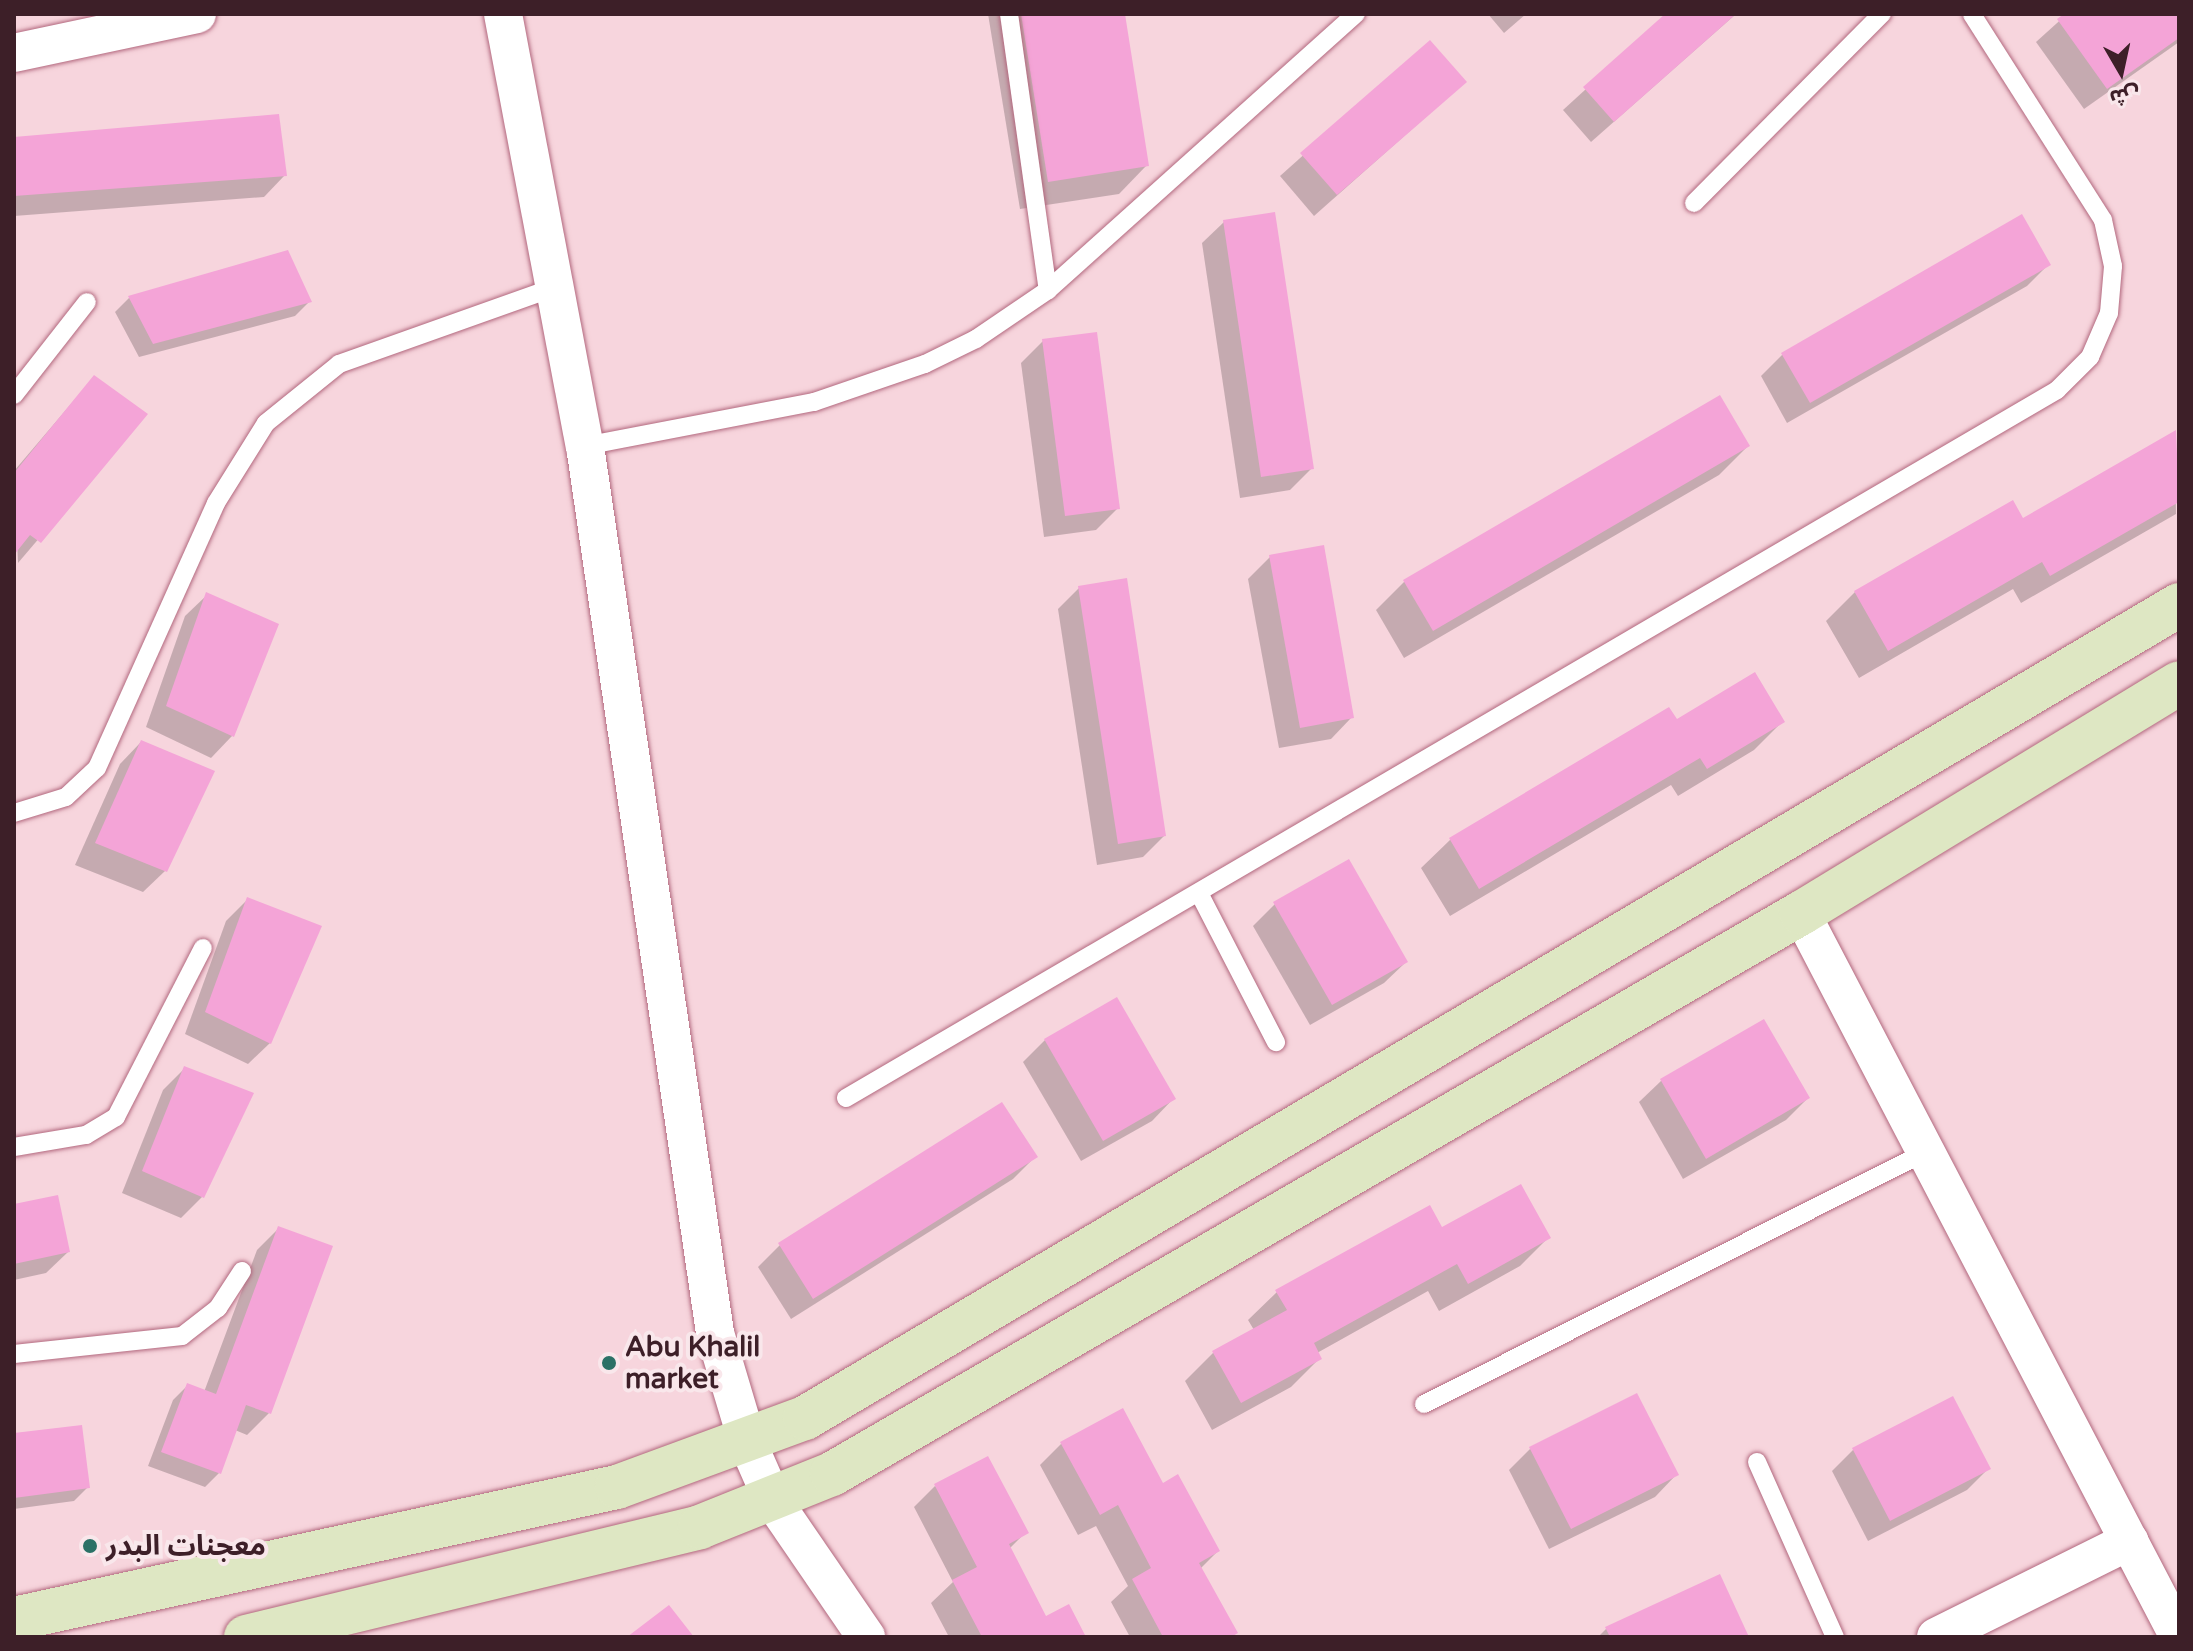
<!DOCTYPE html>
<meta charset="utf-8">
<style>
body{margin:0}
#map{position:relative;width:2193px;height:1651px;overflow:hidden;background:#f7d5dd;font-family:"Varela Round","Noto Sans Arabic",sans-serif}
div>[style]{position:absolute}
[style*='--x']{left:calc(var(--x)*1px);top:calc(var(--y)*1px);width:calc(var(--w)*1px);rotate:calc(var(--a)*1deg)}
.shadow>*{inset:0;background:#0003}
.building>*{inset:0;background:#f4a4d7}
.roads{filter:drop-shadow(0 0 2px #b2687e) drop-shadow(0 0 2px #b2687e)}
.lane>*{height:18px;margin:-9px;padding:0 9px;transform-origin:9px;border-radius:9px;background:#fff}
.street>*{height:38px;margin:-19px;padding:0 19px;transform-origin:19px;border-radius:19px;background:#fff}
.secondary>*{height:44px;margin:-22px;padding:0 22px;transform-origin:22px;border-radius:22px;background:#dee7c3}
.dots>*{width:22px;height:22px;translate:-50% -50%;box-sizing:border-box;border:4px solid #f9e7eb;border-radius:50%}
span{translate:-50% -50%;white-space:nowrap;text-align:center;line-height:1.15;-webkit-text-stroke:8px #f9e7eb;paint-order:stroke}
.poi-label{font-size:28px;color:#3d1f28;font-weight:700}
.left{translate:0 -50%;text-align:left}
.frame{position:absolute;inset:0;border:16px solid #3d1f28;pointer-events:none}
.north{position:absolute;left:2081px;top:32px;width:80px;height:80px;-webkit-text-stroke:6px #f9e7eb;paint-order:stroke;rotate:171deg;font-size:22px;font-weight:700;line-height:32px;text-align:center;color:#3d1f28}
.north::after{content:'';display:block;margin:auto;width:28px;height:36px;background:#3d1f28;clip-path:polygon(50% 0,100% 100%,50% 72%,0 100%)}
</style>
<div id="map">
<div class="shadow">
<i style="clip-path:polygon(988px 14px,1123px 14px,1147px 165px,1119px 194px,1020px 209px)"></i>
<i style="clip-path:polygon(1488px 14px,1526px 14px,1504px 33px)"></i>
<i style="clip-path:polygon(1668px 14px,1736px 14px,1591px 142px,1563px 110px)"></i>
<i style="clip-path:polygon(2067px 14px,2179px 14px,2179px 42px,2084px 109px,2036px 42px)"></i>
<i style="clip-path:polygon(1430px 42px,1465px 82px,1314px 216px,1280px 176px)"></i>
<i style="clip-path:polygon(14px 140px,285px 175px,264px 197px,14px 216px)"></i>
<i style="clip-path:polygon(1224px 222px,1312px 468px,1290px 490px,1240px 498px,1202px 243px)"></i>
<i style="clip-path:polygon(2049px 264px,2027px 286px,1787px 423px,1761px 376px,1782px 355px)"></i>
<i style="clip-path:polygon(129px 298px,309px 302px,295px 316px,139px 357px,115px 312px)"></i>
<i style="clip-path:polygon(1043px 341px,1118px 508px,1096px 530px,1044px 537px,1021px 363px)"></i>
<i style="clip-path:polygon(94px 377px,145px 414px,18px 563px,14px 471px)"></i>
<i style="clip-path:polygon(2175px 433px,2176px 514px,2021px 603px,2013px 589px,1859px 678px,1826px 621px,1855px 592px,2023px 520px)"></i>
<i style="clip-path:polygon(1748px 446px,1719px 475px,1404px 658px,1376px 610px,1404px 582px)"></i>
<i style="clip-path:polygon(1270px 557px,1352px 717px,1331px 739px,1279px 748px,1248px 579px)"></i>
<i style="clip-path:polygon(1079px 588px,1164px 836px,1143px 857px,1097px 865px,1058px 609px)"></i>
<i style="clip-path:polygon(207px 595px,277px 625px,232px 736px,211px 758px,146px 727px,185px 616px)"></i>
<i style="clip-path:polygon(1668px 709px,1676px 722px,1782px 722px,1754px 750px,1678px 796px,1671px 785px,1450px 916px,1421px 868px,1450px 840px)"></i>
<i style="clip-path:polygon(141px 742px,165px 871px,143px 892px,75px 865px,120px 764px)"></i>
<i style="clip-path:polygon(248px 899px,270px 1043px,248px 1064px,185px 1034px,226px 921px)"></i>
<i style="clip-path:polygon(1275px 904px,1406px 962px,1384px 983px,1310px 1025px,1253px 926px)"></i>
<i style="clip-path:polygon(1763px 1022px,1808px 1098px,1786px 1120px,1683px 1179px,1639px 1102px,1661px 1081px)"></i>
<i style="clip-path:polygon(1045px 1040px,1173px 1099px,1152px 1121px,1081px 1161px,1023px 1062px)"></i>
<i style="clip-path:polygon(185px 1068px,202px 1197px,181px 1218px,122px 1193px,163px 1090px)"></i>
<i style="clip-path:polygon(1035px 1157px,1013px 1179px,791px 1319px,758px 1267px,780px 1245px)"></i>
<i style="clip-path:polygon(14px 1206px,68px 1252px,46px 1273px,14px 1280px)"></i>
<i style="clip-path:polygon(279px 1228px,330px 1247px,269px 1413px,247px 1435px,235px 1430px,219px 1473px,205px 1487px,148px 1466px,173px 1400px,187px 1386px,204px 1392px,257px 1250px)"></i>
<i style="clip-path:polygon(1442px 1230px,1548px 1238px,1520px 1266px,1439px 1311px,1428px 1291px,1317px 1353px,1320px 1358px,1291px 1387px,1212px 1430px,1185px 1381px,1214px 1352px,1254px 1330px,1248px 1320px,1277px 1292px)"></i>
<i style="clip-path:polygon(14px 1435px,88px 1487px,74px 1501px,14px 1509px)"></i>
<i style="clip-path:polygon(1062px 1443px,1218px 1551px,1200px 1569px,1231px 1637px,1130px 1637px,1111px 1602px,1128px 1586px,1096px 1526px,1078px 1535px,1040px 1465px)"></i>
<i style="clip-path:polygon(1530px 1449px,1676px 1475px,1655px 1497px,1549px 1549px,1509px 1470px)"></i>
<i style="clip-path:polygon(1853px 1450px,1988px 1469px,1967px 1490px,1868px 1541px,1832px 1471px)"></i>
<i style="clip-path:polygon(935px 1486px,1026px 1532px,1009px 1549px,1045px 1618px,1084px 1637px,949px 1637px,931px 1603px,953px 1582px,914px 1507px)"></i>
<i style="clip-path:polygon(1606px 1629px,1747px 1637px,1598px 1637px)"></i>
</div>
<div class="building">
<i style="clip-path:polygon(1021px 14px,1125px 14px,1149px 166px,1048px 182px)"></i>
<i style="clip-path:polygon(1665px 14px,1736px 14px,1614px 122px,1583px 87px)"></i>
<i style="clip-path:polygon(2064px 14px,2179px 14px,2179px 38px,2107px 89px,2057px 19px)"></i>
<i style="clip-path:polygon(1430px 40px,1467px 82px,1337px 195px,1300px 153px)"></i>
<i style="clip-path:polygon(279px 114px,287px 176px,14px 196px,14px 137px)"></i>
<i style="clip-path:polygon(1275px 212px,1314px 469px,1261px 477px,1223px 220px)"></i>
<i style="clip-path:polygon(2022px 214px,2051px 265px,1810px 403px,1781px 353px)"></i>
<i style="clip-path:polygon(288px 250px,312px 302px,153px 344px,128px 296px)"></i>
<i style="clip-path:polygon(1097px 332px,1120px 509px,1065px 516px,1042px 339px)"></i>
<i style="clip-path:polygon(94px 375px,148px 414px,41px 543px,30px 535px,14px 555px,14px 473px)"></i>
<i style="clip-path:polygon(1720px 395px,1750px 446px,1433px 631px,1403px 580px)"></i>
<i style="clip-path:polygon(2176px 430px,2179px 502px,2050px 576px,2042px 562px,1888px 651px,1854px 591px,2013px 500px,2023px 518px)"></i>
<i style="clip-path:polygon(1324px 545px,1354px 718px,1300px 728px,1269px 555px)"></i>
<i style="clip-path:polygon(1127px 578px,1166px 836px,1118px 844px,1078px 586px)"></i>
<i style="clip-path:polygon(206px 592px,279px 624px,234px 737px,166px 706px)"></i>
<i style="clip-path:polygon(1755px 672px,1785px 722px,1707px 769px,1700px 758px,1479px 889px,1449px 838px,1669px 707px,1677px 719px)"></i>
<i style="clip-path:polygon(141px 740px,215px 771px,167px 872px,95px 843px)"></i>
<i style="clip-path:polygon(1349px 859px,1408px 962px,1332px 1005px,1273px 902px)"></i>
<i style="clip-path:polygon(247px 897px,322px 926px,271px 1044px,205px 1012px)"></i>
<i style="clip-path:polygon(1117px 997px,1176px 1099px,1103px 1141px,1044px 1039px)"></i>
<i style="clip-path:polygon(1764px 1019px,1810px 1098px,1706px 1159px,1660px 1079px)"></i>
<i style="clip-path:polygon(184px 1066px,254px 1093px,204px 1198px,142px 1171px)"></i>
<i style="clip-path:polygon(1002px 1102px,1038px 1157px,813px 1299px,778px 1243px)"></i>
<i style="clip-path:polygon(1521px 1184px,1551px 1238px,1468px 1284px,1457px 1264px,1314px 1343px,1322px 1359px,1241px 1403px,1212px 1351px,1287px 1310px,1275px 1290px,1430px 1205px,1442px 1227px)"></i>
<i style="clip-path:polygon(58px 1195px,70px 1252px,14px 1264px,14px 1204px)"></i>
<i style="clip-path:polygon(278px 1226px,333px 1246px,271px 1414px,246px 1405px,221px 1474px,161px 1452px,187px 1383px,216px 1394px)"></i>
<i style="clip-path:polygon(1637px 1393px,1679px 1475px,1571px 1529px,1529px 1447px)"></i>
<i style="clip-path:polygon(1953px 1396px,1991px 1469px,1890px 1521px,1852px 1448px)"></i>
<i style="clip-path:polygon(1123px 1408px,1163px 1483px,1178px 1474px,1220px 1551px,1199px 1563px,1238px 1633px,1231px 1637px,1163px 1637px,1132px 1579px,1151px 1568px,1118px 1505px,1100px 1515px,1060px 1442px)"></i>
<i style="clip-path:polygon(82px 1425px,90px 1488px,14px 1498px,14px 1433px)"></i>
<i style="clip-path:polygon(988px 1456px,1029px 1533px,1009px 1544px,1046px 1616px,1069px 1604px,1086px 1637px,982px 1637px,952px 1580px,977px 1567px,934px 1484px)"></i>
<i style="clip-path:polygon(1720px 1574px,1749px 1637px,1610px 1637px,1605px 1627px)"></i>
<i style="clip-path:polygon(669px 1605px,694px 1637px,627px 1637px)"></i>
</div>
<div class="roads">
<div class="lane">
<i style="--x:1009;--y:14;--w:279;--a:82"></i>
<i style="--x:1694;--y:203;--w:267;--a:-45.2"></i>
<i style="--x:14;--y:395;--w:118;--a:-51.9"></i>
<i style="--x:585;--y:446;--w:233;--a:-10.9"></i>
<i style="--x:814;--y:402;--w:117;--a:-18.9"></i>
<i style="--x:925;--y:364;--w:57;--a:-26.1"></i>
<i style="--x:976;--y:339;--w:87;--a:-34.2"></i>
<i style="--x:1048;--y:290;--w:414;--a:-41.9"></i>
<i style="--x:14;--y:813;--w:54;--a:-17.1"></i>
<i style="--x:66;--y:797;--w:42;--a:-43.1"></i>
<i style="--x:97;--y:768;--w:290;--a:-65.8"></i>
<i style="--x:216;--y:503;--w:94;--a:-58"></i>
<i style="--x:266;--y:423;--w:94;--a:-38.9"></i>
<i style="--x:339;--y:364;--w:229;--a:-19.6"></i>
<i style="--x:1199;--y:893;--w:168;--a:62.7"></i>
<i style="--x:846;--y:1098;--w:1403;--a:-30.31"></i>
<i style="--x:2057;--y:390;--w:47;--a:-45"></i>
<i style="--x:2090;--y:357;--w:48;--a:-66.6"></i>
<i style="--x:2109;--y:313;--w:47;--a:-85.1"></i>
<i style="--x:2113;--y:266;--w:47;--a:-102.3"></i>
<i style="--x:2103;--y:220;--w:244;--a:-122.5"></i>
<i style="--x:14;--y:1147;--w:73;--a:-9.5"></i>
<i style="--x:86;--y:1135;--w:35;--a:-31"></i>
<i style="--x:116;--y:1117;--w:190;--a:-62.8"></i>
<i style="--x:14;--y:1354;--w:169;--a:-6.1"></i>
<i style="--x:182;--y:1336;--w:46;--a:-37.9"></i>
<i style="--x:218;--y:1308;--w:44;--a:-57"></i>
<i style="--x:1424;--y:1404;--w:562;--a:-26.66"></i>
<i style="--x:1757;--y:1462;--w:192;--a:66"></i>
</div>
<div class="street">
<i style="--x:503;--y:14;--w:440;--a:79.3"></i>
<i style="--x:585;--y:446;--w:896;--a:81.66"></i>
<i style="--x:715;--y:1333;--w:116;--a:73.4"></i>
<i style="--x:748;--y:1444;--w:62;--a:66.3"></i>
<i style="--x:773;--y:1501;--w:165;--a:55.6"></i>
<i style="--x:14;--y:53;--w:187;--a:-12"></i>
<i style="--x:1801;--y:913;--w:817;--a:62.43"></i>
<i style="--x:1936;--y:1637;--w:216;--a:-26.4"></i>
</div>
<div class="secondary">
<i style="--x:14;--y:1619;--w:617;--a:-12.35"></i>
<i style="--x:617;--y:1487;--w:200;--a:-20.2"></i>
<i style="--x:805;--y:1418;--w:1597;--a:-30.61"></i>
<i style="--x:246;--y:1637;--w:467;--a:-13.6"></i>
<i style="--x:700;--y:1527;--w:142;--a:-21.9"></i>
<i style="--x:832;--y:1474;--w:1120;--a:-30.07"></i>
<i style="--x:1801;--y:913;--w:442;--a:-31.3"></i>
</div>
</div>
<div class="dots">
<i style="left:609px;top:1363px;background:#2b7166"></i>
<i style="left:90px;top:1546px;background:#2b7166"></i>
</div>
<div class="poi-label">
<span class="left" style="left:625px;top:1363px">Abu Khalil<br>market</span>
<span class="left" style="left:106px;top:1546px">معجنات البدر</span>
</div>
<div class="frame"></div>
<div class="north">ش</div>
</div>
